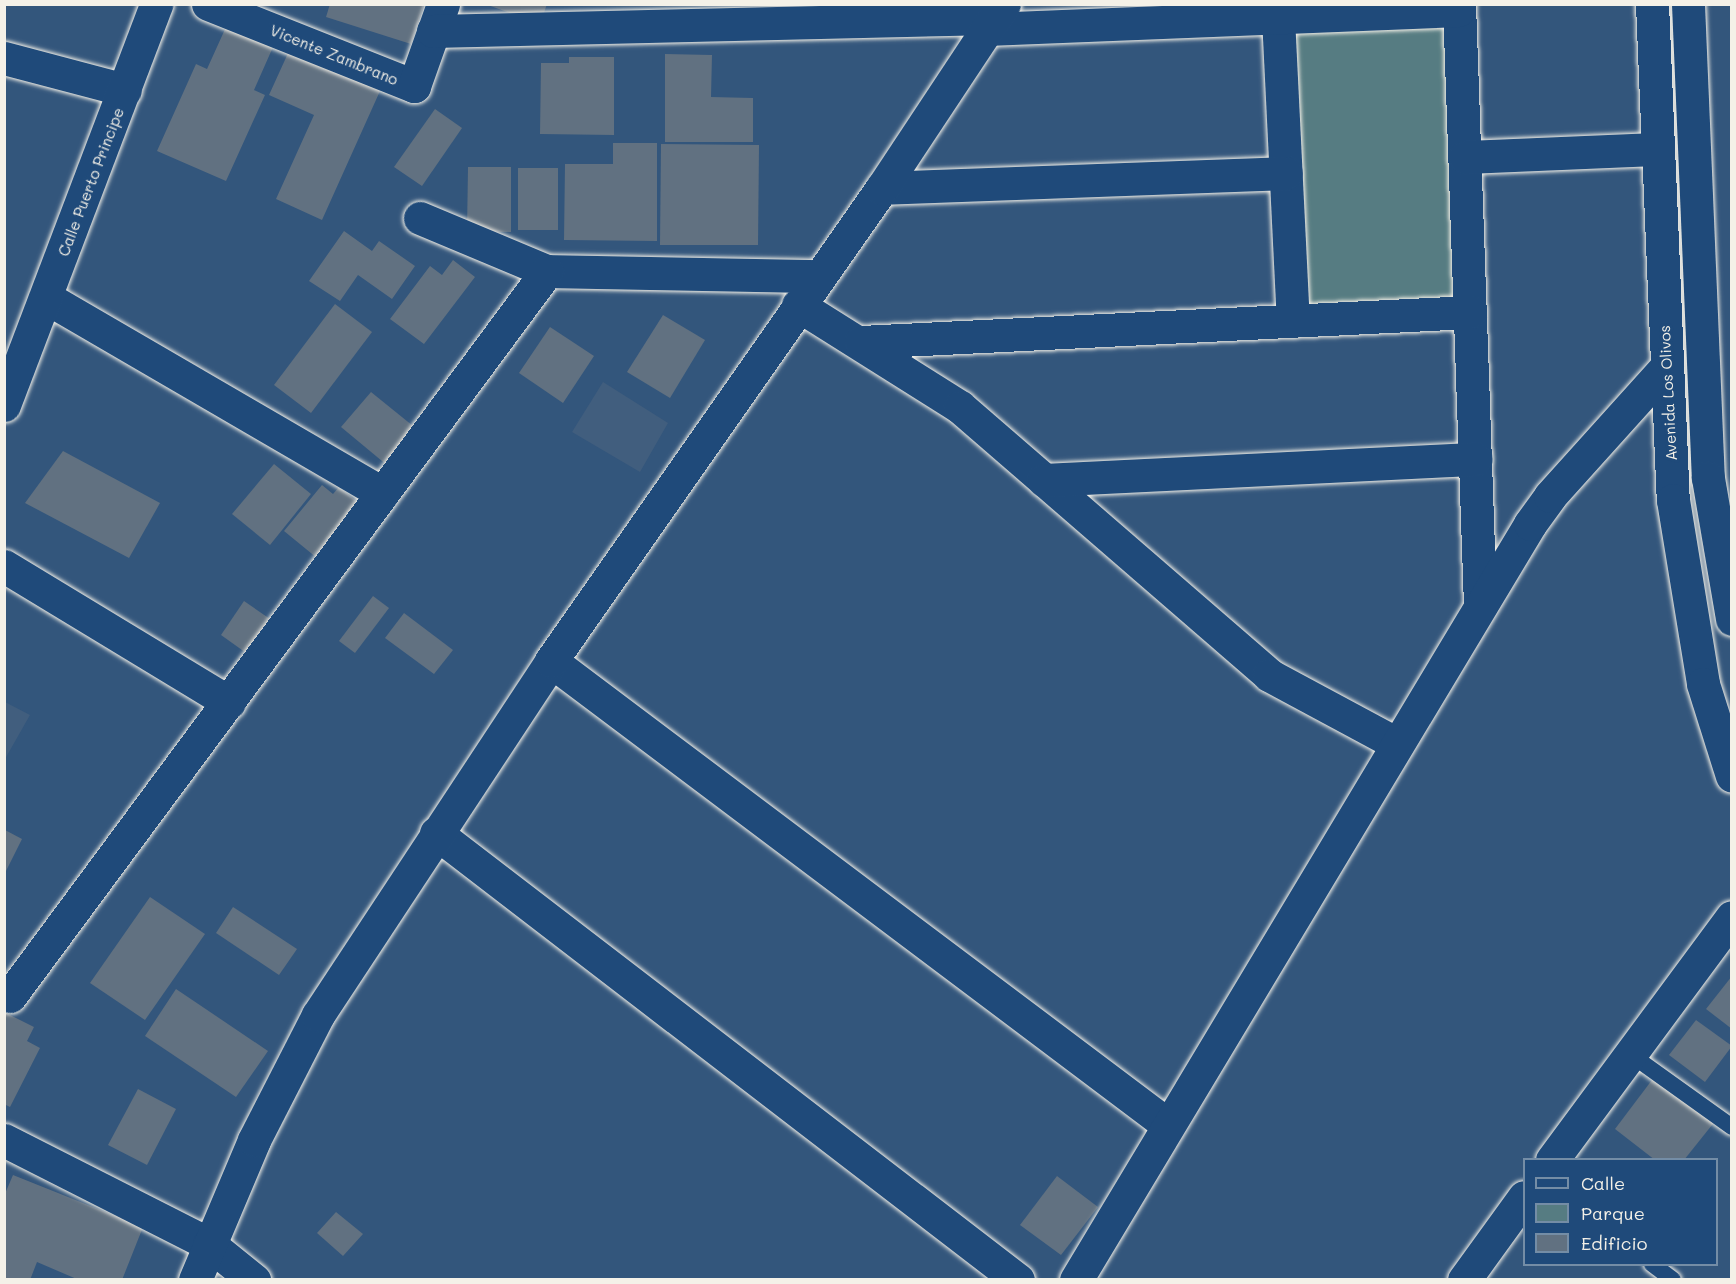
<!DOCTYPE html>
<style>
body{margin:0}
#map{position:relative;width:1736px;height:1284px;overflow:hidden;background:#33567c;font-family:Mali,sans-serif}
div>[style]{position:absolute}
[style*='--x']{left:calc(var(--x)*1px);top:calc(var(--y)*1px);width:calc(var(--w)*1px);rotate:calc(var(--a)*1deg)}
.built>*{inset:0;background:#415e7e}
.green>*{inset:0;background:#567c82}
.building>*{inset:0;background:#617181}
.roads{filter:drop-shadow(0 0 2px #f4f1e8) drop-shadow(0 0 2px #f4f1e8)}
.lane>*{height:16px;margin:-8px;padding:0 8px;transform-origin:8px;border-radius:8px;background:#1f4a7a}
.street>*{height:33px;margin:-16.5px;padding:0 16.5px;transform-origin:16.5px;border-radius:16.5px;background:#1f4a7a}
.secondary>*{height:33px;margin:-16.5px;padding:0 16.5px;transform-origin:16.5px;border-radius:16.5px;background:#1f4a7a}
span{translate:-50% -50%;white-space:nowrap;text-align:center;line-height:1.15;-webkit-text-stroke:6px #1f4a7a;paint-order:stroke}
.street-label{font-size:15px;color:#f4f1e8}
.frame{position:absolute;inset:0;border:6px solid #f4f1e8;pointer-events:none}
.legend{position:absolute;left:1523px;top:1158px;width:195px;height:108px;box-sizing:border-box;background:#1f4a7a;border:2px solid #748da6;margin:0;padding:8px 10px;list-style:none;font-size:18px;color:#f4f1e8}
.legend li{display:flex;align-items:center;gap:12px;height:30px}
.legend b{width:30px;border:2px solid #748da6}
</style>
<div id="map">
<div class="built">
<i style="clip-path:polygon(603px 382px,668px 423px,640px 472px,572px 432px)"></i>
<i style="clip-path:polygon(5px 702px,30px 715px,5px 759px)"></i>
</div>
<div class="green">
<i style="clip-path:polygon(1447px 23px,1454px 299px,1309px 307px,1293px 29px)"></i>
</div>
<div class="building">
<i style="clip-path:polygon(330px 4px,424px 4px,411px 44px,326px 17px)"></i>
<i style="clip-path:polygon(485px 4px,547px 4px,540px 24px)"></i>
<i style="clip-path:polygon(226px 27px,273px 47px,254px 90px,265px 95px,226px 181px,157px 151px,196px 64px,207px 69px)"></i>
<i style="clip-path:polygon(289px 51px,380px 91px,322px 220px,276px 199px,314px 115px,269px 95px)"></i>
<i style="clip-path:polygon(665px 54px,712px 55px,711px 97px,753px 98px,753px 142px,665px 142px)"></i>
<i style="clip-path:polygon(569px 57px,614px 57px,614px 135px,540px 134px,541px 63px,569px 63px)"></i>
<i style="clip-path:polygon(435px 109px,462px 128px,422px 186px,394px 167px)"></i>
<i style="clip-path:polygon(613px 143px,657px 143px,657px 241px,564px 240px,565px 164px,613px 164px)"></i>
<i style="clip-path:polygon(661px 144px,759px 145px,758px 245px,660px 245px)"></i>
<i style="clip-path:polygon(468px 167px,511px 167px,511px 232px,467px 231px)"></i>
<i style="clip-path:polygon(518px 168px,558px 168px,558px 230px,518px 230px)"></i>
<i style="clip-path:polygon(344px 231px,372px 251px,379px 241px,415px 266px,392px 299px,358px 275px,340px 301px,309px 281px)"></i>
<i style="clip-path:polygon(453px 260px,475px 277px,424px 344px,390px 319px,430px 266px,442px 275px)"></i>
<i style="clip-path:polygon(335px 304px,372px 332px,311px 413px,274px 385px)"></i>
<i style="clip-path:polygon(663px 315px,705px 340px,670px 398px,627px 372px)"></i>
<i style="clip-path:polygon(550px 327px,594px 356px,563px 403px,519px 373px)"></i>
<i style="clip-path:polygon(371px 392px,418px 430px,388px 466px,341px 427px)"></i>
<i style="clip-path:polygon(63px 451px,160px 503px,129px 558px,25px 503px)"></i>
<i style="clip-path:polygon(274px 464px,311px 494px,270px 545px,232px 514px)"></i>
<i style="clip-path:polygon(322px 485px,333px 494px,339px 487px,361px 505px,317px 558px,284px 531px)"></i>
<i style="clip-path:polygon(373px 596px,389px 608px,355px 653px,339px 641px)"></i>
<i style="clip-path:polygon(244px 601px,273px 621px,249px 655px,221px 635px)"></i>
<i style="clip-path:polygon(404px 613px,453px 650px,434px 674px,385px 638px)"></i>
<i style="clip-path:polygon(5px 830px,22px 839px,5px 873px)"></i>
<i style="clip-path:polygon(150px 897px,205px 934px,145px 1020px,90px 983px)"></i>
<i style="clip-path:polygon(233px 907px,297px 949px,279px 975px,216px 933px)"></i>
<i style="clip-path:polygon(1732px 976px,1732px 1029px,1706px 1009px)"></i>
<i style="clip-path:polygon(176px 989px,268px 1051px,236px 1097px,145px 1036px)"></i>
<i style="clip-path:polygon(4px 1012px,34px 1027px,27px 1041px,40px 1048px,10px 1107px,4px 1104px)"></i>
<i style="clip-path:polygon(1696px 1020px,1732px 1046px,1705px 1082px,1669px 1055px)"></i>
<i style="clip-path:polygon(1655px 1076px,1716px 1120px,1684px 1160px,1655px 1160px,1615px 1129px)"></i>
<i style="clip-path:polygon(138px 1089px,176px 1109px,147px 1165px,108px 1145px)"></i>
<i style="clip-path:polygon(13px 1175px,143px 1227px,122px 1280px,79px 1280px,37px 1262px,30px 1280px,4px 1280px,4px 1196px)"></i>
<i style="clip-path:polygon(1057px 1176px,1098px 1207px,1061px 1255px,1020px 1225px)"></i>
<i style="clip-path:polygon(336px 1212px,363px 1234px,343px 1256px,317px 1233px)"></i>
</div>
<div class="roads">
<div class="lane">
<i style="--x:1630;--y:1054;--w:125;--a:35.6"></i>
<i style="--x:1652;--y:1264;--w:26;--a:37"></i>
</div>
<div class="street">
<i style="--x:208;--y:4;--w:222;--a:21.7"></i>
<i style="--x:414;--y:86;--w:87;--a:-70.5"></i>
<i style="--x:1459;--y:4;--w:602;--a:88"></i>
<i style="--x:1278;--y:17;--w:304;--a:87.2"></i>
<i style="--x:433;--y:31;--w:561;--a:-1.33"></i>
<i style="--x:994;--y:18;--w:13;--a:122"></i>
<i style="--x:987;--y:29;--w:472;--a:-2.3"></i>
<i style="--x:4;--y:58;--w:125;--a:14.8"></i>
<i style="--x:1465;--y:157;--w:192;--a:-2.4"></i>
<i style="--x:882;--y:188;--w:404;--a:-2.1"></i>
<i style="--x:420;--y:218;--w:138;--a:22.7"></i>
<i style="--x:547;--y:271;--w:271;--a:1.1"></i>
<i style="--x:47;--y:298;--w:388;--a:30.2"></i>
<i style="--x:798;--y:305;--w:191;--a:32.2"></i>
<i style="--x:960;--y:407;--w:409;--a:40.9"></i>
<i style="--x:1269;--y:675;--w:145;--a:28.3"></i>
<i style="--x:861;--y:342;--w:610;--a:-2.82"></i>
<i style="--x:4;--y:405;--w:429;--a:-69.2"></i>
<i style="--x:1044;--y:480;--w:432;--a:-2.8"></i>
<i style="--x:4;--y:566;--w:263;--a:31.2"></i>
<i style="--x:551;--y:661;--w:772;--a:36.94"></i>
<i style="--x:436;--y:833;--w:734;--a:37.53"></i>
<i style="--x:10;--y:996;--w:902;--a:-53.47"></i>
<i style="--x:4;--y:1140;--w:230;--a:26.9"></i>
<i style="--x:209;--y:1244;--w:58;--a:38.7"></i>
<i style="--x:1552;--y:1160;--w:302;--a:-53.5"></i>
<i style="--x:195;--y:1280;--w:152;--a:-67.1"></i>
<i style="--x:254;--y:1140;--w:140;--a:-62.9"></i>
<i style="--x:318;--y:1015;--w:424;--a:-56.6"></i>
<i style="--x:551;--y:661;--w:577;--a:-55.02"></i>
<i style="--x:882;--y:188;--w:221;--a:-56.5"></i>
<i style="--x:1076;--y:1280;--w:882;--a:-59.01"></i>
<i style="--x:1530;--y:524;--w:34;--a:-54"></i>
<i style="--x:1550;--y:496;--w:175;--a:-48"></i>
<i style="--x:1464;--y:1280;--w:102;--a:-54.1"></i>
</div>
<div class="secondary">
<i style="--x:1652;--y:4;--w:496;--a:87.6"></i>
<i style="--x:1673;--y:500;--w:186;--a:80.7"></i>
<i style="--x:1703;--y:684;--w:96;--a:72.5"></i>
<i style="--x:1688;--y:4;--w:474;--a:87.6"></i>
<i style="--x:1708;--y:478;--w:143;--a:80.3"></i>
</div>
</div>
<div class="street-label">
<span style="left:334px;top:55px;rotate:22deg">Vicente Zambrano</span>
<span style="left:91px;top:182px;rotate:-69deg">Calle Puerto Principe</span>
<span style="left:1668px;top:393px;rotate:-93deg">Avenida Los Olivos</span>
</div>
<div class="frame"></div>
<ul class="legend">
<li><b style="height:8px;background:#1f4a7a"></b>Calle</li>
<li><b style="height:16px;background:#567c82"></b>Parque</li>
<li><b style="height:16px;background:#617181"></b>Edificio</li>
</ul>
</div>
